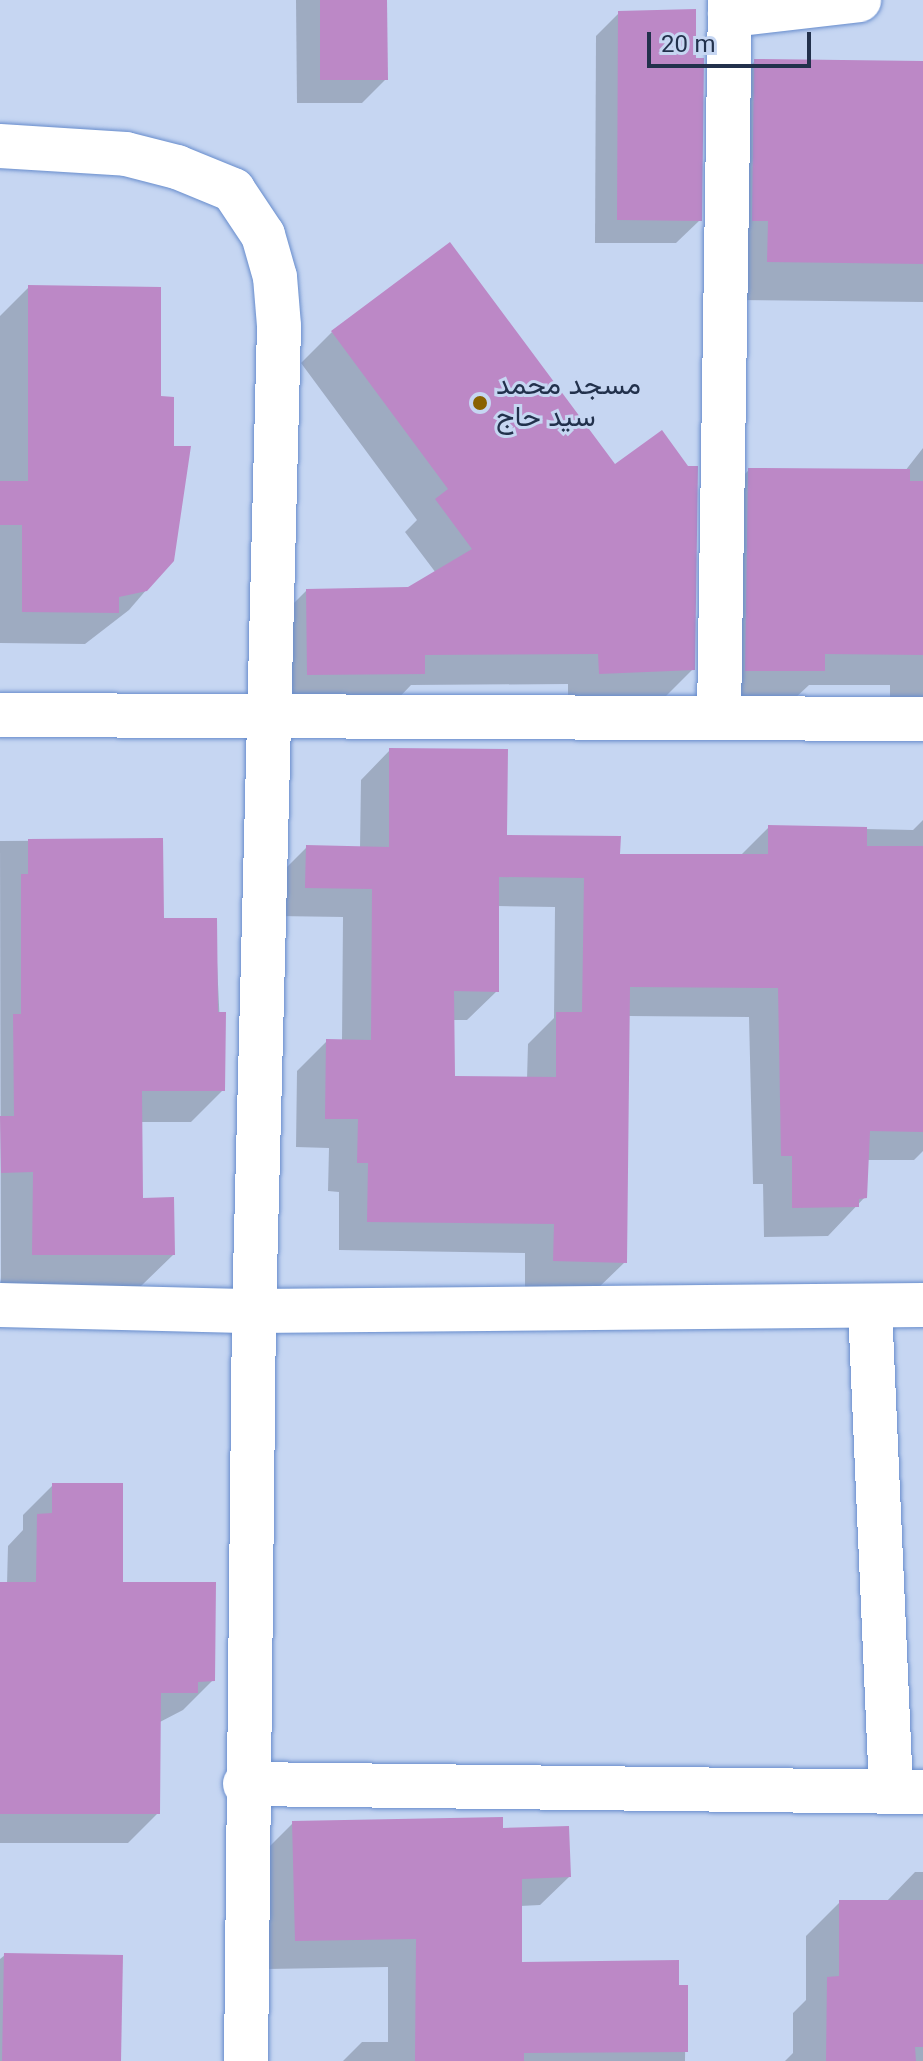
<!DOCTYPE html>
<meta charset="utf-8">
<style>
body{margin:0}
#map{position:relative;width:923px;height:2061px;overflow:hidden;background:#c6d6f2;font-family:Georgia,Vazirmatn,serif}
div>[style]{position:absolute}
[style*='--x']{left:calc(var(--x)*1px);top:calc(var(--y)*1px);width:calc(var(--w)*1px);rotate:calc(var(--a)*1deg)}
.shadow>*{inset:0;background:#0003}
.building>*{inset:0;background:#bc88c6}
.roads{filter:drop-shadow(0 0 2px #678ccc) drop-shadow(0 0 2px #678ccc)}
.minor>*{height:44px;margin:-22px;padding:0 22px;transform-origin:22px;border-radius:22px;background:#fff}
.dots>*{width:22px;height:22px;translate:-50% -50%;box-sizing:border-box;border:4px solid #c6d6f2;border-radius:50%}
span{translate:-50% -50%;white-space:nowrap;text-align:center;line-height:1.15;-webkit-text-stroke:6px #c6d6f2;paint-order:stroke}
.poi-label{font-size:28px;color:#22314c}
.left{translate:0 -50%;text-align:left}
.scale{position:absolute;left:647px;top:32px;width:164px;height:36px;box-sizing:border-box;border:4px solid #22314c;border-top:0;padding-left:10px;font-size:24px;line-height:28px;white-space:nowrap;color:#22314c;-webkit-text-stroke:6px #c6d6f2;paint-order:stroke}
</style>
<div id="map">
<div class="shadow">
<i style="clip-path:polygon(296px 0,385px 0,386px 79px,362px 103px,297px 103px)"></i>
<i style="clip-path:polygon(619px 13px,700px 220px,676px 243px,595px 243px,596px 36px)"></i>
<i style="clip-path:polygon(755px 61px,923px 63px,923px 302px,730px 300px,717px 99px)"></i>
<i style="clip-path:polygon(29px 287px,159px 398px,172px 560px,129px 610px,85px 644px,0 643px,0 316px)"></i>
<i style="clip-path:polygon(332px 332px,693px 669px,661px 701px,568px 704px,568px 684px,411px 685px,392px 705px,276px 706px,275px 622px,307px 590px,408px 589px,436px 573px,405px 532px,417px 520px,301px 363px)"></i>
<i style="clip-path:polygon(923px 448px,923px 708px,890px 707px,890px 685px,809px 685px,792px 701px,714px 701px,717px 501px,749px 470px,905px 471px)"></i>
<i style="clip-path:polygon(evenodd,390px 750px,505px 837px,618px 856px,740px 856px,769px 827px,913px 830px,923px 820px,923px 1151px,914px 1160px,866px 1160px,865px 1197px,828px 1236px,764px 1237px,763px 1184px,753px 1184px,749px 1017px,628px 1016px,625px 1262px,595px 1291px,525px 1290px,525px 1253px,339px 1250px,339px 1192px,328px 1191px,329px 1148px,296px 1147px,297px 1071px,327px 1041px,342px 1042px,343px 917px,277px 916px,278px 876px,307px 847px,360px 848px,361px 780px,390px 750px,497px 906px,555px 907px,554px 1018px,528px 1044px,527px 1079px,453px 1078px,452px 1020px,467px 1020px,497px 991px,497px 906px)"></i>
<i style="clip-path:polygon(161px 840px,162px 920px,215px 920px,223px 1090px,191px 1122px,140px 1122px,141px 1200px,173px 1255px,141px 1286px,1px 1286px,0 841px)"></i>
<i style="clip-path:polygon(53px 1485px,121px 1584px,213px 1680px,183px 1710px,158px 1723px,158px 1813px,128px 1843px,0 1843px,0 1584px,7px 1584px,8px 1546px,23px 1530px,23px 1515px)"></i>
<i style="clip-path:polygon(293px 1823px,501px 1830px,569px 1877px,540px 1905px,520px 1906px,520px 1964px,686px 1987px,685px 2061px,343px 2061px,362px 2042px,388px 2042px,388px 1967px,267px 1969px,264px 1852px)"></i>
<i style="clip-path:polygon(915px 1872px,923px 1872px,923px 2061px,785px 2061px,793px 2053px,793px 2013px,806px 2000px,806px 1936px,840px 1902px,886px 1902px)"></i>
<i style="clip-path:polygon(5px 1955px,119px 2061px,0 2061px,0 1959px)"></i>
</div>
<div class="building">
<i style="clip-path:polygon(320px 0,387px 0,388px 80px,320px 80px)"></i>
<i style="clip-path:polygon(696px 9px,696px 58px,704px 58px,702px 221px,617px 220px,618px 11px)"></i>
<i style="clip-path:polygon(754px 59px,923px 61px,923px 264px,767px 262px,768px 221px,752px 221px)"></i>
<i style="clip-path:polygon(450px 242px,615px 464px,662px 430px,688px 466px,698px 466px,695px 670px,599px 674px,598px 654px,425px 655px,425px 674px,307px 675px,306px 589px,408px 587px,472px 549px,435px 499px,448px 489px,331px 331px)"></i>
<i style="clip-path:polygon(28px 285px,161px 287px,161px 396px,174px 397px,174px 446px,191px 446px,174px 561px,147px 591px,119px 597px,119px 613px,22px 612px,22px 525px,0 525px,0 481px,28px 481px)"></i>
<i style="clip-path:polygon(748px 468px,910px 469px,910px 481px,923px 481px,923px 655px,825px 654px,825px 671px,745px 671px)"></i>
<i style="clip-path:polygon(evenodd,389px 748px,508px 749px,507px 835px,621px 836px,620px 854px,768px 854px,768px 825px,867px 827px,867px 846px,923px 846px,923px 1132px,870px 1131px,867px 1198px,859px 1199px,859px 1207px,792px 1208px,792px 1156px,781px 1156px,778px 988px,630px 987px,627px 1263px,553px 1261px,554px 1224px,367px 1222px,368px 1163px,357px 1163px,358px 1119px,325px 1119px,326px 1039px,371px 1040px,372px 889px,305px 888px,306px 845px,389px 847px,389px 748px,499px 877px,584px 878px,582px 1012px,556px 1012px,556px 1077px,455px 1076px,454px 991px,499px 992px,499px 877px)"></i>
<i style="clip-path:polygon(163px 838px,164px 918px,217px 918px,218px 1012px,226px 1012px,225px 1091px,142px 1091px,143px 1198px,174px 1197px,175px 1255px,32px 1255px,33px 1172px,1px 1173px,0 1116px,14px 1116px,13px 1014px,21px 1014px,21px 874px,28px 874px,28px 839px)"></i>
<i style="clip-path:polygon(52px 1483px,123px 1483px,123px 1582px,216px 1582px,215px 1681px,198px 1682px,198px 1693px,161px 1693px,160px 1814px,0 1814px,0 1582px,36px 1582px,37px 1514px,52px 1513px)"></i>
<i style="clip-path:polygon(503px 1817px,503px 1828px,569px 1826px,571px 1877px,522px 1879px,522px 1962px,679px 1960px,679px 1985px,688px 1985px,688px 2052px,524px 2053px,524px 2061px,415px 2061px,416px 1939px,295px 1941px,292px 1821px)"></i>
<i style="clip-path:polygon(839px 1900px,923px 1900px,923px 2047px,915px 2047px,916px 2061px,826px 2061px,827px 1977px,839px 1976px)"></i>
<i style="clip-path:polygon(4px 1953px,123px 1955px,121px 2061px,2px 2061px)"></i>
</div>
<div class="roads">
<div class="minor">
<i style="--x:730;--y:15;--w:130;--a:-6.6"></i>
<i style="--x:0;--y:146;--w:126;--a:3.6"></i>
<i style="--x:126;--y:154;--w:53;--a:14.3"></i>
<i style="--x:177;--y:167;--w:61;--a:22.3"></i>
<i style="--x:233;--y:190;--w:54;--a:56.3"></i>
<i style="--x:263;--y:235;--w:44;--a:74.1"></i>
<i style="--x:275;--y:277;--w:49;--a:85.3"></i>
<i style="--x:279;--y:326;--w:985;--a:91.45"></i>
<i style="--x:254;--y:1311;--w:750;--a:90.61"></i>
<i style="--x:0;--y:715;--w:923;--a:0.25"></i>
<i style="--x:719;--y:717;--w:717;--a:-89.12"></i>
<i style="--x:0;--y:1305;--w:254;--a:1.4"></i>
<i style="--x:254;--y:1311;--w:669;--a:-0.51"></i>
<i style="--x:870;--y:1308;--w:484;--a:87.5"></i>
<i style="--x:245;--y:1784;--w:678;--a:0.68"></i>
</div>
</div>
<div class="dots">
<i style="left:480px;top:403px;background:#896200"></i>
</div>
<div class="poi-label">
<span class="left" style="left:496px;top:403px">مسجد محمد<br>سيد حاج</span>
</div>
<div class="scale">20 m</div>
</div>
